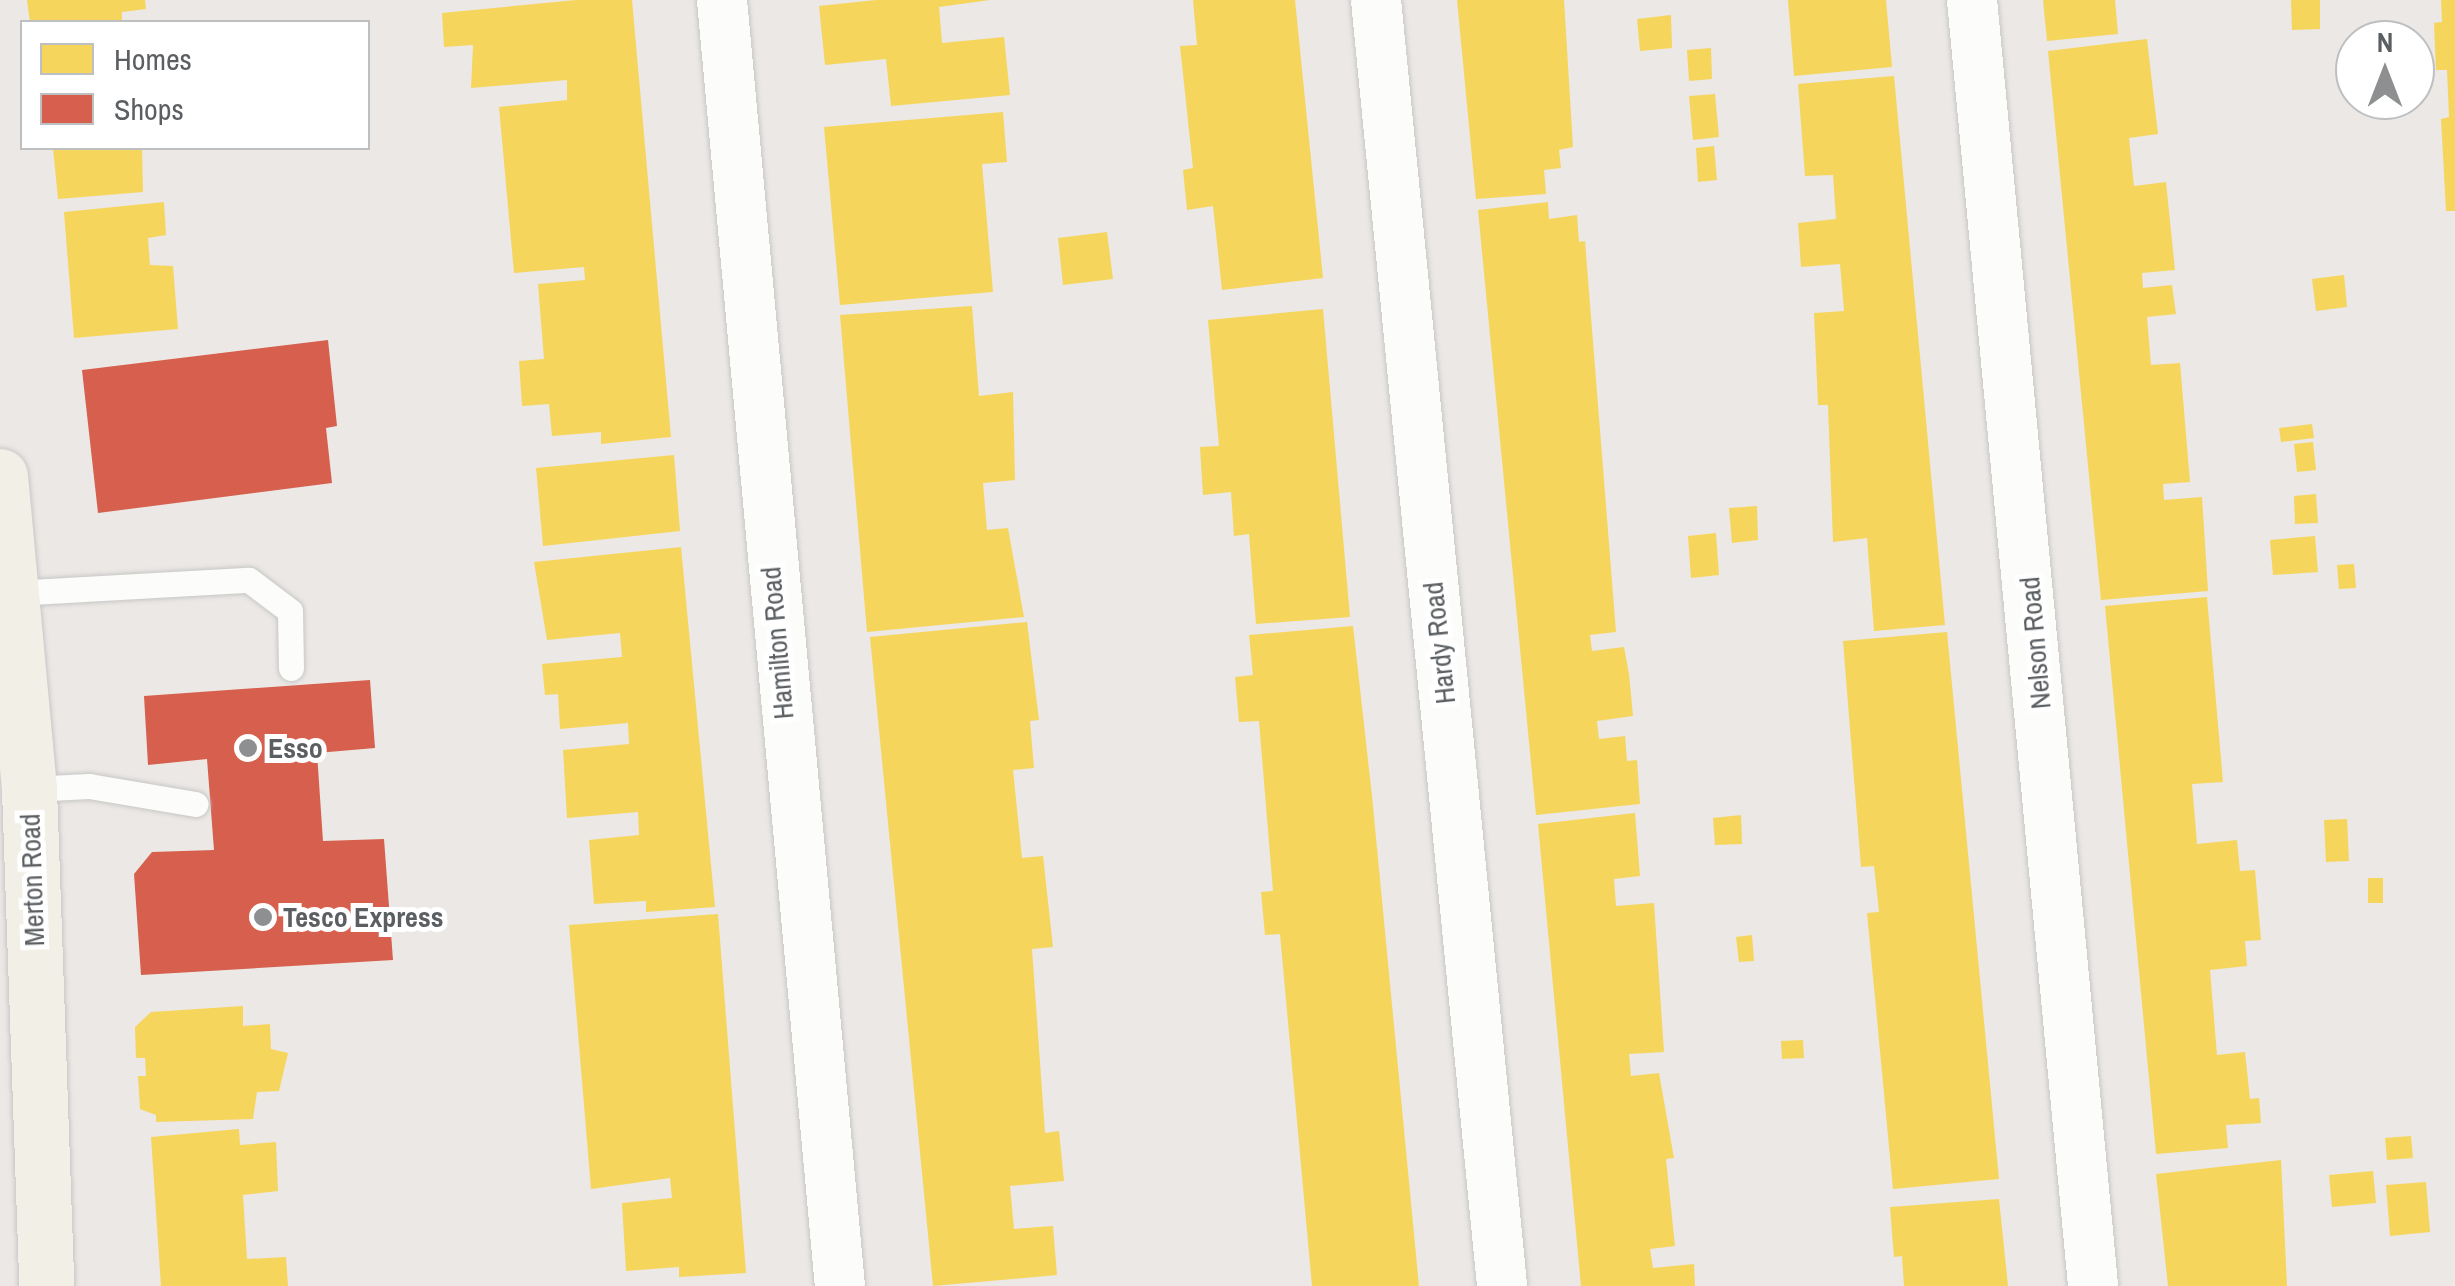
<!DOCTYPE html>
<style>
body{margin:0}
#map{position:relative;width:2455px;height:1286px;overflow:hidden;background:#ebe8e5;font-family:"Archivo Narrow",sans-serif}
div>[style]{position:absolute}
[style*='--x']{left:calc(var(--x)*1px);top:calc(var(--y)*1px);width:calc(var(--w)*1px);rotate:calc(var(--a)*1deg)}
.homes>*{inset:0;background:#f6d55c}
.shops>*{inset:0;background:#d6604d}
.roads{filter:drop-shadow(0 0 2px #c7c7c7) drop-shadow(0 0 2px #c7c7c7)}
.lane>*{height:25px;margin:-12.5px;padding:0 12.5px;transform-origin:12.5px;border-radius:12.5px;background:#fcfcfb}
.street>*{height:50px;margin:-25px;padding:0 25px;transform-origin:25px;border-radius:25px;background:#fcfcfb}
.primary>*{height:55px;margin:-27.5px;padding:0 27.5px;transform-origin:27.5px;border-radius:27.5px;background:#f2efe7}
.dots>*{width:28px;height:28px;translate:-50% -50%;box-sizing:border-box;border:5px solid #fff;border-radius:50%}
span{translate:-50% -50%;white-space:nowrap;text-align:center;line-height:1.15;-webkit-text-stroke:10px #fff;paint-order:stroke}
.street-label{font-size:28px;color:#5b5f62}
.poi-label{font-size:28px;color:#5b5f62;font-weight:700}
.left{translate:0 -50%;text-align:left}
.legend{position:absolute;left:20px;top:20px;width:350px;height:130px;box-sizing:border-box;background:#fff;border:2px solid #bdbfc0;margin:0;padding:12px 18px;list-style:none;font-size:30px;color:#5b5f62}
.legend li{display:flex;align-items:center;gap:20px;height:50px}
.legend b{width:50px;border:2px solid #bdbfc0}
.north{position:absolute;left:2335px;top:20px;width:100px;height:100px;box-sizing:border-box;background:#fff;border:2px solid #bdbfc0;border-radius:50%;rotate:0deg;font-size:28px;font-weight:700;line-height:40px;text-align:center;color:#5b5f62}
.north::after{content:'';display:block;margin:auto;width:35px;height:45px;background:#8d8f90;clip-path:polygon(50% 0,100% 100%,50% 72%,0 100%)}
</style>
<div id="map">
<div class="homes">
<i style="clip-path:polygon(27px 0,145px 0,146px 9px,122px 12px,122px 22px,30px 22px)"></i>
<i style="clip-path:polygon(576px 0,632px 0,671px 437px,601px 444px,601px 432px,552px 436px,549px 404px,522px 406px,519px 361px,544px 359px,538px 284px,585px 280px,584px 267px,514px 273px,499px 107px,567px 100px,567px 80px,471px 88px,473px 45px,444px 47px,442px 13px)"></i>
<i style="clip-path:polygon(876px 0,990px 0,939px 7px,942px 43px,1004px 37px,1010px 95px,891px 106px,886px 59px,825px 65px,819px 6px)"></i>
<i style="clip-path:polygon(1193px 0,1295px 0,1323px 278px,1222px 290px,1213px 206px,1187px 210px,1183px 170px,1193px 168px,1180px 46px,1197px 45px)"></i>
<i style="clip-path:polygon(1457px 0,1564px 0,1573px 147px,1559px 150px,1561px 168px,1544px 170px,1546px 194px,1476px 199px)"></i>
<i style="clip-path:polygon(1788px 0,1886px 0,1892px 67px,1794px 76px)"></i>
<i style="clip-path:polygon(2043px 0,2115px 0,2118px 34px,2047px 41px)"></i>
<i style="clip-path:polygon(2291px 0,2320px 0,2320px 29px,2292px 30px)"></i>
<i style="clip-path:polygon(2441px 0,2455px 0,2455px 211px,2446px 211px,2441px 119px,2449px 117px,2447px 70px,2436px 70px,2434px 23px,2442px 22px)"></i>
<i style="clip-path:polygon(1671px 15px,1672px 48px,1640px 51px,1637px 19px)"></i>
<i style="clip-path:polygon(2147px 39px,2158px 134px,2129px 138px,2134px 186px,2166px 182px,2175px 270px,2142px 273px,2143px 288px,2172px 285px,2176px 314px,2147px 317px,2151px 365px,2180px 363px,2190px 482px,2163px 484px,2164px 500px,2202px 497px,2208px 591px,2101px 600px,2048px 51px)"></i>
<i style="clip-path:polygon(1711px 48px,1712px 79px,1689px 81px,1687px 50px)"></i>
<i style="clip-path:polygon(1894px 76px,1945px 625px,1874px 631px,1867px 538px,1833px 542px,1828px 405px,1818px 405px,1814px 313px,1844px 311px,1840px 264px,1801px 267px,1798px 223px,1836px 219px,1833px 175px,1805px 176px,1798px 84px)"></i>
<i style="clip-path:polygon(1715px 94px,1719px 137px,1693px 140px,1689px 96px)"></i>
<i style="clip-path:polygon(1003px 112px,1007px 162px,982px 164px,993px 292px,840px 305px,824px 127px)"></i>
<i style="clip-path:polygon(1714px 146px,1717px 180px,1698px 182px,1696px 148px)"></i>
<i style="clip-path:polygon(53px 148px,142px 148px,143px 192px,58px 199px)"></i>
<i style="clip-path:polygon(164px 202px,166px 235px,148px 238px,150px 265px,173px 266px,178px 329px,74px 338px,64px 212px)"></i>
<i style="clip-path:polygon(1548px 202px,1549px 219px,1577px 215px,1579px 242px,1585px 241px,1616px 632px,1590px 635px,1592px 651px,1624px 647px,1629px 674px,1633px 716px,1597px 721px,1599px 739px,1625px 736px,1627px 761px,1637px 760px,1640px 804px,1536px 815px,1478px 210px)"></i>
<i style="clip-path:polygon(1107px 232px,1113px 279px,1063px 285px,1058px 238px)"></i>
<i style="clip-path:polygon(2344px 275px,2347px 307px,2316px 311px,2312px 279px)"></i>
<i style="clip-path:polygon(972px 306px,979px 396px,1013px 392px,1015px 480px,983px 483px,987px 530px,1008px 528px,1024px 617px,867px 632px,840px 315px)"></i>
<i style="clip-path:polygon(1323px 309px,1350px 617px,1256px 624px,1249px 534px,1234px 536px,1231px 492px,1203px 495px,1200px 447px,1219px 446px,1208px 320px)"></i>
<i style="clip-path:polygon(2312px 424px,2314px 438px,2281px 442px,2279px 428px)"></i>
<i style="clip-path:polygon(2313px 442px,2316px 470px,2297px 472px,2294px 444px)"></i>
<i style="clip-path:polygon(674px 455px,680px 531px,543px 546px,536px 468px)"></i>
<i style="clip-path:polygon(2316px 494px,2318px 523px,2295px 524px,2294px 496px)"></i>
<i style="clip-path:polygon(1757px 506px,1758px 540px,1732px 543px,1729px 508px)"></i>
<i style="clip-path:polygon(1716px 533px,1719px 575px,1691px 578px,1688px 536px)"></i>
<i style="clip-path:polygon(2315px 536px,2318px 572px,2273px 575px,2270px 540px)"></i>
<i style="clip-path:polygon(681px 547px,715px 907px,646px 912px,646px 901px,594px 904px,589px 840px,639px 835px,638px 812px,567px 818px,563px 750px,629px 744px,628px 723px,560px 729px,558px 694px,545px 695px,542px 664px,622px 657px,620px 633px,547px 640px,534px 562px)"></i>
<i style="clip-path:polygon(2354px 564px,2356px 588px,2339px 589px,2337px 565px)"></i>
<i style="clip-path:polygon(2207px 597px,2223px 782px,2192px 784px,2197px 844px,2237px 840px,2240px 871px,2255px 870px,2261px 940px,2245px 941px,2247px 966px,2210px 970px,2217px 1055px,2245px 1052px,2250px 1099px,2259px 1098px,2261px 1123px,2226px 1125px,2228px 1148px,2156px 1154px,2105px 606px)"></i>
<i style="clip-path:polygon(1027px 622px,1039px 720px,1030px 721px,1034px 768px,1013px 770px,1022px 858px,1043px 856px,1053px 947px,1032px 949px,1045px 1133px,1059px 1131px,1064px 1181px,1010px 1186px,1014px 1229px,1053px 1226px,1057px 1275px,933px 1286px,870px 637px)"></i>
<i style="clip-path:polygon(1353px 626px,1372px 796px,1419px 1286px,1312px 1286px,1280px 934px,1265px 935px,1261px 892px,1273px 891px,1259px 721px,1239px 722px,1235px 677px,1253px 675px,1249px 635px)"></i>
<i style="clip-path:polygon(1947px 632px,1999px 1179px,1893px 1189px,1867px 913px,1879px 912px,1874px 866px,1861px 867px,1843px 641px)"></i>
<i style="clip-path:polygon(1635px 813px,1640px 876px,1614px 879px,1616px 906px,1654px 903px,1664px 1052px,1629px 1054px,1631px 1076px,1659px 1073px,1674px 1158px,1666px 1159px,1675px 1246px,1650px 1249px,1653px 1268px,1694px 1264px,1695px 1286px,1581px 1286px,1538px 824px)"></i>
<i style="clip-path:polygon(1741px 815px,1742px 844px,1715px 845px,1713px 818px)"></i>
<i style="clip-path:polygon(2347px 819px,2349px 861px,2326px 862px,2324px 820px)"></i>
<i style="clip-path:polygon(2368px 878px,2383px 878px,2383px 903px,2368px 903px)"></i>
<i style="clip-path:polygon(718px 914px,746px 1273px,679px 1277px,679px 1267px,626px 1271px,622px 1203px,672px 1198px,670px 1178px,591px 1189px,569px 925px)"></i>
<i style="clip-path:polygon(1752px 935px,1754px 961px,1739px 962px,1736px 937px)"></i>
<i style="clip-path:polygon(243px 1006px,243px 1026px,270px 1024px,271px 1049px,288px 1053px,279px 1091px,257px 1092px,253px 1119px,156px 1122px,156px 1115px,140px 1109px,138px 1076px,146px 1076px,145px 1058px,136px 1058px,135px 1027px,151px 1012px)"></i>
<i style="clip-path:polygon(1803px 1040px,1804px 1058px,1782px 1059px,1781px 1041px)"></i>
<i style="clip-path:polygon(239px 1129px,240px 1145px,276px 1142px,278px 1191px,243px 1195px,247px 1259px,286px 1257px,288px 1286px,161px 1286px,151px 1137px)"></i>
<i style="clip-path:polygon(2411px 1136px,2413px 1158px,2387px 1160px,2385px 1138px)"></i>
<i style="clip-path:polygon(2281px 1160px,2287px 1286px,2168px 1286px,2156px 1174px)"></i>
<i style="clip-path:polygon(2373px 1171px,2376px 1203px,2332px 1207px,2329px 1175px)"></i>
<i style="clip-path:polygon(2426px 1182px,2430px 1232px,2390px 1236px,2386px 1185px)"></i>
<i style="clip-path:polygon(1999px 1199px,2008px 1286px,1904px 1286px,1902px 1256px,1894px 1257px,1890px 1207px)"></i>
</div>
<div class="shops">
<i style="clip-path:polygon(328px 340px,337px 426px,326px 428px,332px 483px,98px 513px,82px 370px)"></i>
<i style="clip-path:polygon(370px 680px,375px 748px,317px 753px,323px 841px,384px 839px,393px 960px,141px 975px,134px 874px,152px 852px,214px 850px,207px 759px,148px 765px,144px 696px)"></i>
</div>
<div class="roads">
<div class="lane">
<i style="--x:13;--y:593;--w:236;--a:-3.2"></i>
<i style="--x:249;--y:580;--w:51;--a:37.1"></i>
<i style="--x:290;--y:611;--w:57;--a:89"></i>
<i style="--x:29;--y:789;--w:60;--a:-2.9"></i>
<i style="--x:89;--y:786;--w:108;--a:9.6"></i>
</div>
<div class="street">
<i style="--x:722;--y:0;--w:1291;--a:84.76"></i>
<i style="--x:1376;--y:0;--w:1292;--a:84.4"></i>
<i style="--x:1972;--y:0;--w:1292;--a:84.62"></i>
</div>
<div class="primary">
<i style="--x:0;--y:476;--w:314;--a:84.7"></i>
<i style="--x:29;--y:789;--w:497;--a:88"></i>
</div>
</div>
<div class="dots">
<i style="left:248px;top:748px;background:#8d8f90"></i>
<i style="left:263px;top:917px;background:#8d8f90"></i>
</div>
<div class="street-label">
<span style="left:777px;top:643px;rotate:-95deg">Hamilton Road</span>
<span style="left:1439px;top:643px;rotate:-96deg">Hardy Road</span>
<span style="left:2035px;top:643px;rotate:-95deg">Nelson Road</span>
<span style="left:32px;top:880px;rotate:-92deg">Merton Road</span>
</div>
<div class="poi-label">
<span class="left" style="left:268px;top:748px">Esso</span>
<span class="left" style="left:283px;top:917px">Tesco Express</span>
</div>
<ul class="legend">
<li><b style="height:28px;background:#f6d55c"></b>Homes</li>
<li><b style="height:28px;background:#d6604d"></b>Shops</li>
</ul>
<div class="north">N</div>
</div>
